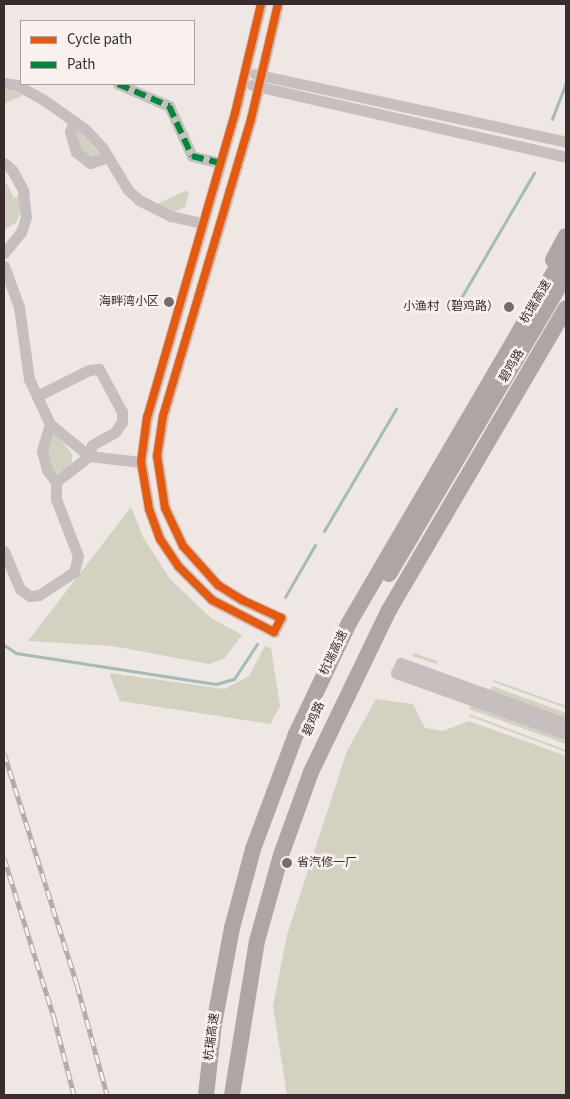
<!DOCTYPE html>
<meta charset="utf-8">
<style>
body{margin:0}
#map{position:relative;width:570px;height:1099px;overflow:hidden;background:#eee7e4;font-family:"Source Sans 3","Noto Sans SC",sans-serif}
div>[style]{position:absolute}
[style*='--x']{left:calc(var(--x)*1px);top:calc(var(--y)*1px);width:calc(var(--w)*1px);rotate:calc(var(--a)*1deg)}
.green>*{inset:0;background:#d3d1c0}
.stream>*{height:3px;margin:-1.5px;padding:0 1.5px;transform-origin:1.5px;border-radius:1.5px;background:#a3bdb6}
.minor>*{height:11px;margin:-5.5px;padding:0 5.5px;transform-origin:5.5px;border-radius:5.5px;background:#c7bfbd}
.highway>*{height:16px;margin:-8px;padding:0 8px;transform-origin:8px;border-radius:8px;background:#ada6a3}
.rail>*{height:5px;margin-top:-2.5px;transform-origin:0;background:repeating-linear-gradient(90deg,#f9f1ee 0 9px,#afa9a8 0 18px);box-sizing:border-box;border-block:1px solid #afa9a8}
.quiet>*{height:6px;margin-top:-3px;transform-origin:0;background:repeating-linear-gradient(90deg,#00873e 0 12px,transparent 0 18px)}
.cycleway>*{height:8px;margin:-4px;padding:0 4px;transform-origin:4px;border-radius:4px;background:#e8590c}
.dots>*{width:14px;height:14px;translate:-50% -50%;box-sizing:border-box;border:2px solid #f9f1ee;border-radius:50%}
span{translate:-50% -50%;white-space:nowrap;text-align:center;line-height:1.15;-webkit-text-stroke:5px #f9f1ee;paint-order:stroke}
.poi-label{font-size:12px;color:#382c2c}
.right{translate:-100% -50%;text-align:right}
.left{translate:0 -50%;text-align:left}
.street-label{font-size:12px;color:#382c2c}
.frame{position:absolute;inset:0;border:5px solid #382c2c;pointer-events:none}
.legend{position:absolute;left:20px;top:20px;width:175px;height:65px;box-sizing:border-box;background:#f9f1ee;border:1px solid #aca2a0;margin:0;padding:6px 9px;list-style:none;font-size:15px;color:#382c2c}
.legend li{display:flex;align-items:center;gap:10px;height:25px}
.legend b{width:25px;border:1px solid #aca2a0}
</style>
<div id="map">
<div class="green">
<i style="clip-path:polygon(4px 89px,11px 90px,25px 94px,4px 104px)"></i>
<i style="clip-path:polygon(78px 131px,81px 133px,101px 155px,95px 160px,82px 154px,75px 132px)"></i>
<i style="clip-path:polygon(4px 179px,14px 198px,19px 195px,22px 208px,16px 223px,4px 229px)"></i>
<i style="clip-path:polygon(185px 191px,189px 192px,185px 207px,174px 212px,157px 204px)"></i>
<i style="clip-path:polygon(51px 434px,58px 436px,72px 454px,72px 462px,64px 471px,57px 474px,52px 471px,45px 446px)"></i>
<i style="clip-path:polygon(131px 507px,143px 537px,170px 579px,211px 618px,242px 635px,224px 659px,209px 664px,113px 646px,28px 641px)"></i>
<i style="clip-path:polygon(265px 646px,271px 648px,280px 706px,270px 724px,120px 701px,109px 673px,225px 689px,249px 676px)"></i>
<i style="clip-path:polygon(414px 653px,437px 661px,437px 664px,412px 656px)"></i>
<i style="clip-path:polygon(494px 680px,566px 706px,566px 708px,493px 682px)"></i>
<i style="clip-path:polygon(492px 686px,566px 713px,566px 717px,490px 690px)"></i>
<i style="clip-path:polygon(376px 699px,413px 704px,425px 728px,443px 731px,469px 721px,566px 756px,566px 1095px,287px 1095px,273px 1006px,287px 935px,347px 751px)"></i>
<i style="clip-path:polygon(471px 705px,566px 740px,566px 744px,469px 709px)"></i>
<i style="clip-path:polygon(469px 714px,566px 750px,566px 752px,469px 716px)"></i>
</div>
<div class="stream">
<i style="--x:552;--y:119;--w:39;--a:-69"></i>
<i style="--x:458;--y:303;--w:151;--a:-59.7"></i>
<i style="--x:324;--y:531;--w:142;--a:-59.5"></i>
<i style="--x:285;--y:597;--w:60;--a:-60"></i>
<i style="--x:4;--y:645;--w:14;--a:34"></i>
<i style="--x:16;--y:653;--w:202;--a:8.8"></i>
<i style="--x:216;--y:684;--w:19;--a:-16"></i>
<i style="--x:234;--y:679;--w:42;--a:-56.7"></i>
</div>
<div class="minor">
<i style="--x:261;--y:4;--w:112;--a:103.4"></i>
<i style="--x:235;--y:113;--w:316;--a:106.1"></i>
<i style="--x:147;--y:417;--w:45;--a:97.6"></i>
<i style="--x:141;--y:462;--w:48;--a:80.3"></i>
<i style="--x:149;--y:509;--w:32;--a:70"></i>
<i style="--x:160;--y:539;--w:32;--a:56"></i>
<i style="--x:178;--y:566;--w:48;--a:45"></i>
<i style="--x:212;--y:600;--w:70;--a:27.3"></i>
<i style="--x:274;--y:632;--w:16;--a:-63"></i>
<i style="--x:281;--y:618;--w:43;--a:-155.2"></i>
<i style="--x:242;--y:600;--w:28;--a:-148"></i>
<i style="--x:218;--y:585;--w:52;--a:-131.9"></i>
<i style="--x:183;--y:546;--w:42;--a:-115.3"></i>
<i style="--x:165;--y:508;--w:53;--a:-98.7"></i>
<i style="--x:157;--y:456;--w:40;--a:-81.5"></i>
<i style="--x:163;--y:416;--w:310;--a:-73.5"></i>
<i style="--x:251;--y:119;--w:118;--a:-76.8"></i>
<i style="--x:255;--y:74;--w:318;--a:12.3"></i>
<i style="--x:4;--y:83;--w:13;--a:9"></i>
<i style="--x:17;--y:85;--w:31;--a:29"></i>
<i style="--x:44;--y:100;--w:50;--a:35.3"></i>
<i style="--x:85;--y:129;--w:25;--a:47"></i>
<i style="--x:102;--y:147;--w:50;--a:58.8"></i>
<i style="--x:128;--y:190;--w:15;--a:42"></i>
<i style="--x:139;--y:200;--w:36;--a:27"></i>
<i style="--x:171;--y:216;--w:32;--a:13"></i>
<i style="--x:118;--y:84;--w:56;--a:23.3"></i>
<i style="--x:169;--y:106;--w:55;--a:65.3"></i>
<i style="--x:192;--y:156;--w:29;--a:14"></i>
<i style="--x:252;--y:85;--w:322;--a:12.9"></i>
<i style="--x:74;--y:121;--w:12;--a:110"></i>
<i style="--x:70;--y:132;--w:21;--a:73"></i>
<i style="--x:76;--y:152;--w:18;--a:38"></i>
<i style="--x:90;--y:163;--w:19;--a:-18"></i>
<i style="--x:4;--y:163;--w:11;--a:41"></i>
<i style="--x:12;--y:170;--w:23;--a:61"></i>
<i style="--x:23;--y:190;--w:27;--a:84"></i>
<i style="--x:26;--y:217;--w:16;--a:108"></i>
<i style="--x:21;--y:232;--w:27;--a:129"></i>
<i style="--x:4;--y:266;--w:44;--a:69.9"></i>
<i style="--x:19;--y:307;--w:73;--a:82.1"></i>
<i style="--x:29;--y:379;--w:50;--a:65"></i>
<i style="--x:50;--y:424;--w:50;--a:39.4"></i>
<i style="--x:89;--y:456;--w:52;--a:6.6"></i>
<i style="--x:50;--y:424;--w:28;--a:107"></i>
<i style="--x:42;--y:451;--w:20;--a:75"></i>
<i style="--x:47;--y:470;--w:15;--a:53"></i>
<i style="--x:4;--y:551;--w:41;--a:67.2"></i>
<i style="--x:20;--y:589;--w:12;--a:35"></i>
<i style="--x:30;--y:596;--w:9;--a:-6"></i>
<i style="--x:39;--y:595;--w:42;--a:-33.3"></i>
<i style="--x:74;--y:572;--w:16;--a:-76"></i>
<i style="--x:78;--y:556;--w:61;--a:-111.1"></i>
<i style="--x:56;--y:499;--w:17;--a:-90"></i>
<i style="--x:56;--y:482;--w:42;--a:-38.2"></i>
<i style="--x:89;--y:456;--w:11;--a:-75"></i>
<i style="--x:92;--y:445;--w:26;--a:-29"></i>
<i style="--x:115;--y:432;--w:12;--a:-55"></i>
<i style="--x:122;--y:422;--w:10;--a:-90"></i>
<i style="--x:122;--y:412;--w:49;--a:-118.1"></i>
<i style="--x:99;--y:369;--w:10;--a:174"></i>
<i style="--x:89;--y:370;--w:58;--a:153.4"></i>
<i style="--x:566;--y:723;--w:176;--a:-160"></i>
<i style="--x:401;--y:663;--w:11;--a:117"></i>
<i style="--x:396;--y:673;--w:181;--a:19.7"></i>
</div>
<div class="highway">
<i style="--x:553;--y:260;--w:27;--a:-62"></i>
<i style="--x:389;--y:574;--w:347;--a:-59.4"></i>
<i style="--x:206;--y:1095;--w:71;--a:-83.6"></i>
<i style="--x:214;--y:1024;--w:98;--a:-79.4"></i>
<i style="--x:232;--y:928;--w:82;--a:-75.1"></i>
<i style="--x:253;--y:849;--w:123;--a:-69.5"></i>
<i style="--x:296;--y:734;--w:123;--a:-64.5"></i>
<i style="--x:349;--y:623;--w:430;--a:-59.7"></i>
<i style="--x:232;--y:1095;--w:156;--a:-80.8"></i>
<i style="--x:257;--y:941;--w:89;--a:-74.4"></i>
<i style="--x:281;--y:855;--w:88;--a:-70.1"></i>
<i style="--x:311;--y:772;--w:180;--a:-64.3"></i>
<i style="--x:389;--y:610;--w:350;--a:-59.6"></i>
</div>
<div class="rail">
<i style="--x:4;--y:753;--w:243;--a:72.5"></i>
<i style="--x:77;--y:985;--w:114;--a:74.7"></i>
<i style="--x:4;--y:858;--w:168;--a:72.6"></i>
<i style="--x:54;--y:1018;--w:80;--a:75.4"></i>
</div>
<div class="quiet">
<i style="--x:118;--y:84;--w:56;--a:23.3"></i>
<i style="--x:169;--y:106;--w:55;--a:65.3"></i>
<i style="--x:192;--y:156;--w:29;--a:14"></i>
</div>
<div class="cycleway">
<i style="--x:261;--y:4;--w:112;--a:103.4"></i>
<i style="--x:235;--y:113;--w:316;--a:106.1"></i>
<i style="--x:147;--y:417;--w:45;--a:97.6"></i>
<i style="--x:141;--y:462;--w:48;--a:80.3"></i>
<i style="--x:149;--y:509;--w:32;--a:70"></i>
<i style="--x:160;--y:539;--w:32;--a:56"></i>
<i style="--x:178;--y:566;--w:48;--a:45"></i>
<i style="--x:212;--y:600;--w:70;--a:27.3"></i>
<i style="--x:274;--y:632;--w:16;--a:-63"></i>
<i style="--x:281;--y:618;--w:43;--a:-155.2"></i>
<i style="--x:242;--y:600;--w:28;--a:-148"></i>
<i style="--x:218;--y:585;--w:52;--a:-131.9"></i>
<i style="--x:183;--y:546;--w:42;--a:-115.3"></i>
<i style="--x:165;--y:508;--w:53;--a:-98.7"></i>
<i style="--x:157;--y:456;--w:40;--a:-81.5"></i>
<i style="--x:163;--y:416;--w:310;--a:-73.5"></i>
<i style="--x:251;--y:119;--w:118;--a:-76.8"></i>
</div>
<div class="dots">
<i style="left:169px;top:302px;background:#786d6c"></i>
<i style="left:509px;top:307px;background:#786d6c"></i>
<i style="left:287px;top:863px;background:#786d6c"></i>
</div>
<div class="poi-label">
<span class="right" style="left:159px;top:302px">海畔湾小区</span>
<span class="right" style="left:499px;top:307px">小渔村（碧鸡路）</span>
<span class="left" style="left:297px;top:863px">省汽修一厂</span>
</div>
<div class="street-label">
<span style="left:536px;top:302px;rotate:-59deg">杭瑞高速</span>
<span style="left:512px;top:366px;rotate:-59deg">碧鸡路</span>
<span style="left:334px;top:653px;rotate:-64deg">杭瑞高速</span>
<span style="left:314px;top:719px;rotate:-66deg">碧鸡路</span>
<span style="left:212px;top:1037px;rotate:-82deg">杭瑞高速</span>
</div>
<div class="frame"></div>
<ul class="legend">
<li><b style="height:6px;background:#e8590c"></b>Cycle path</li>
<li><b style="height:6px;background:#00873e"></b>Path</li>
</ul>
</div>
